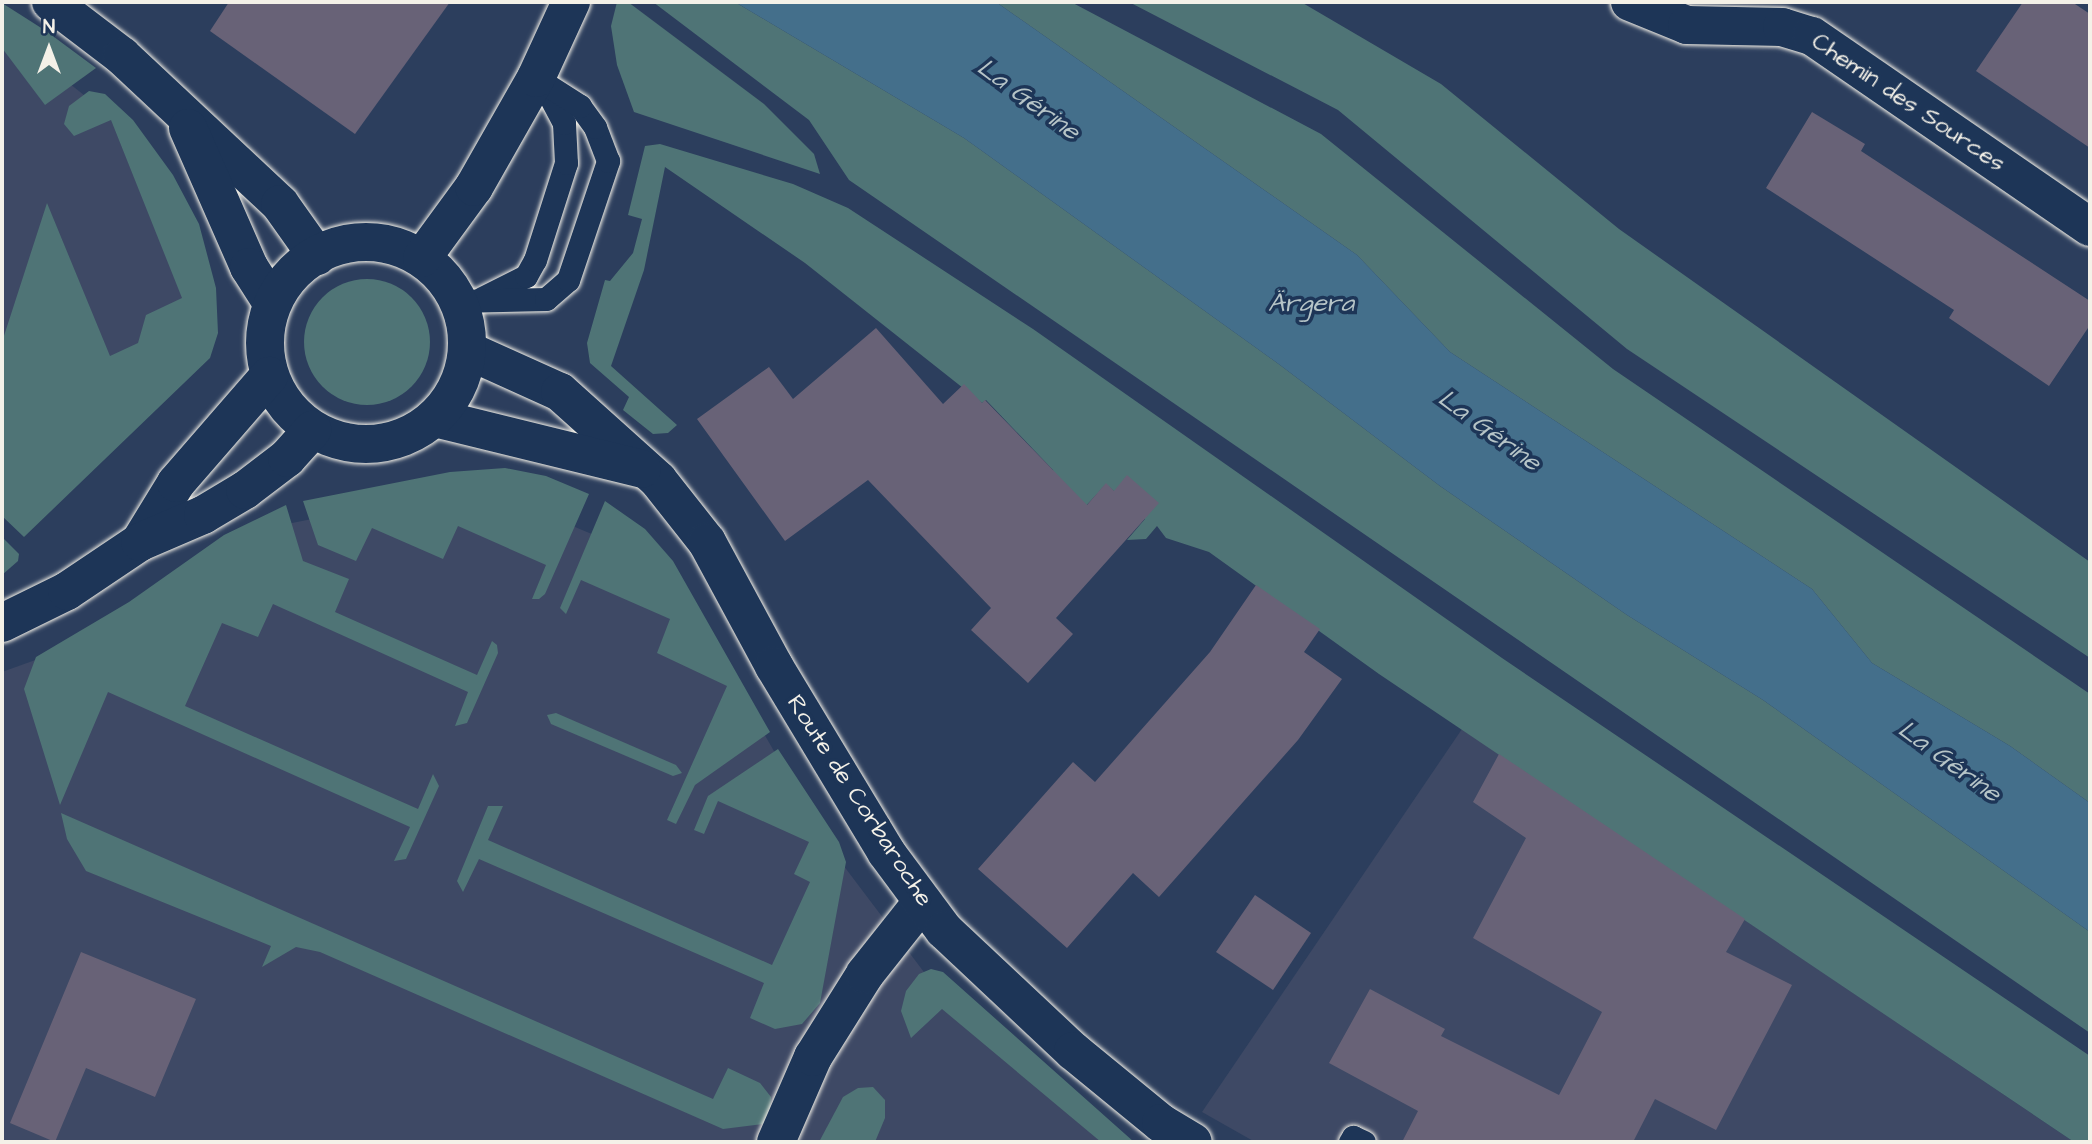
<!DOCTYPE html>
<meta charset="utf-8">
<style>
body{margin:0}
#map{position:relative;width:2092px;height:1144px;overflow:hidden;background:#2c3e5d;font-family:"Architects Daughter",sans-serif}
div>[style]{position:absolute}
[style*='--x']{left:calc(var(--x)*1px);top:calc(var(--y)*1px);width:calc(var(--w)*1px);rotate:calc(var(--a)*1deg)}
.built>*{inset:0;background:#3e4965}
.green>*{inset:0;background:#4f7476}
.round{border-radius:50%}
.water>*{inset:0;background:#446f8b}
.building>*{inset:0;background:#686277}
.roads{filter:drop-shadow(0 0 2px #f4f1e8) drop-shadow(0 0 2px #f4f1e8)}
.service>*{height:23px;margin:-11.5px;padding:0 11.5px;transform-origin:11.5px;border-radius:11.5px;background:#1d3557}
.minor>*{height:38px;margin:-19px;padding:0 19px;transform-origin:19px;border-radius:19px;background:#1d3557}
.tertiary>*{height:38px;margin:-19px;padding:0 19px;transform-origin:19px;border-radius:19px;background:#1d3557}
.secondary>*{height:38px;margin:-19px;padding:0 19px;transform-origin:19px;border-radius:19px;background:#1d3557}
.secondary>.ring{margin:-19px;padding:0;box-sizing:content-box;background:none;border:38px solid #1d3557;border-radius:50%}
span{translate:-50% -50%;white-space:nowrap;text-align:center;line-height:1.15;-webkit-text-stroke:7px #1d3557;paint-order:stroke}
.street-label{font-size:24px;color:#f4f1e8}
.water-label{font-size:26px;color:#b6c4c7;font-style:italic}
.frame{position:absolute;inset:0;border:4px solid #f4f1e8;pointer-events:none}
.north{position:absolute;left:14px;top:14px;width:70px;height:70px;-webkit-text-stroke:5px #1d3557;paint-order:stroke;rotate:0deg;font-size:19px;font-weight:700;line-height:28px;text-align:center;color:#f4f1e8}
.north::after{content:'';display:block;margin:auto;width:24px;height:32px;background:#f4f1e8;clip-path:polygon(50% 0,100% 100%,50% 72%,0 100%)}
</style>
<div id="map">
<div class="built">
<i style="clip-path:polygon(2px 30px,128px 130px,198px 343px,2px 487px)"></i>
<i style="clip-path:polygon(477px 486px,642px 555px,698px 619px,828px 845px,939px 992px,1118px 1142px,2px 1142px,2px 672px,91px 640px,267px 528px)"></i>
<i style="clip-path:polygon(1462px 729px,2074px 1142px,1255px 1142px,1202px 1112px)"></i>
</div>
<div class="green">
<i style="clip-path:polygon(617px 2px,628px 2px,764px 104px,814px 154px,820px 174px,634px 112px,617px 65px,611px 26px)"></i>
<i style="clip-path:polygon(653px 2px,735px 2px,964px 138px,1280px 365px,1440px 486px,1627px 615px,1763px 700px,2090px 932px,2090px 1033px,849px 180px,809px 120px)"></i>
<i style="clip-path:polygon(996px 2px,1071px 2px,1321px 134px,1613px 369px,2090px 694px,2090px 803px,2010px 746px,1872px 663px,1812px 589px,1450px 352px,1357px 255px)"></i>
<i style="clip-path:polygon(1129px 2px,1301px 2px,1441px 84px,1619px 229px,2090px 562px,2090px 658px,1627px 349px,1338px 110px)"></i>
<i style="clip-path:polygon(2px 3px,46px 31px,96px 68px,45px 105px,2px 48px)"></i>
<i style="clip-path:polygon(89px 91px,105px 94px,133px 120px,173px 175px,199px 224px,216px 288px,218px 333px,210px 358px,24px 537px,2px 516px,2px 342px,47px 203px,110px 356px,138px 343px,146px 315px,182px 298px,111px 120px,74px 136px,64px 124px,69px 106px)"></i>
<i style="clip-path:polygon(660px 144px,793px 184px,848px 208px,1033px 329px,1502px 658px,2090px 1056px,2090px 1142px,2074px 1142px,1379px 674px,1209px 552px,1166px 538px,1157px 526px,1146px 539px,1127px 540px,1145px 519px,1106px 484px,1063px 531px,1053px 470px,986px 400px,982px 403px,805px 263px,665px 167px,644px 270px,611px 366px,677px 425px,668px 433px,653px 434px,623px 410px,629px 397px,590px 363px,587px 343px,605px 280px,610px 281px,633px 253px,642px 219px,628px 215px,645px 146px)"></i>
<i class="round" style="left:304px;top:279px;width:126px;height:126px"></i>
<i style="clip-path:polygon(505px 468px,546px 476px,589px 494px,545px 594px,539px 599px,532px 599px,546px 565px,458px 526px,443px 559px,372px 528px,356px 561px,318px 545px,303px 501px,450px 472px)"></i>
<i style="clip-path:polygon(605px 501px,645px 529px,673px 561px,770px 732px,695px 785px,676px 824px,667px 820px,727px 686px,657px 653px,670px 619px,581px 580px,566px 614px,560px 608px)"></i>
<i style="clip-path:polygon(286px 505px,303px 561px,349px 579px,335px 612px,477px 675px,492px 641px,497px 645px,498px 653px,467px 723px,455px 726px,468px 692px,273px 604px,258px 637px,222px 623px,185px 706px,418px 809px,433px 774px,439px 786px,406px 859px,394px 861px,410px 827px,108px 692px,60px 805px,24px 689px,36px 657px,129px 602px,224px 535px)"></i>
<i style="clip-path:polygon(2px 537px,19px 554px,18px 561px,2px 575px)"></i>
<i style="clip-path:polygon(556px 713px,676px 765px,682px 773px,673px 776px,551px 724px,547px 715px)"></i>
<i style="clip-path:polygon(778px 749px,839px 842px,846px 862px,820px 1003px,802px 1024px,775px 1029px,750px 1018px,764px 983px,479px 859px,463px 892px,457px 881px,488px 806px,503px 806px,488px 840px,772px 965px,810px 882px,794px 874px,809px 842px,718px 801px,704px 834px,694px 830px,708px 796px)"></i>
<i style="clip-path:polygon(61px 813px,713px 1099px,728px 1068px,760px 1083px,771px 1097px,770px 1111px,763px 1124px,723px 1129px,320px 952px,296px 947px,262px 967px,271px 946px,86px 871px,67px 839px)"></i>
<i style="clip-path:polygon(931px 969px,943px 972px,1134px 1142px,1101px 1142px,942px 1009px,911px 1038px,901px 1011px,906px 991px,919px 974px)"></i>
<i style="clip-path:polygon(873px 1087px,885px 1100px,885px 1118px,875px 1142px,819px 1142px,843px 1097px,858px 1088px)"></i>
</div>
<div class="water">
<i style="clip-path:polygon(735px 2px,996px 2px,1357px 255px,1450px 352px,1812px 589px,1872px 663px,2010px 746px,2090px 803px,2090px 932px,1763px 700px,1627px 615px,1440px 486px,1280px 365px,964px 138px)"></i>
</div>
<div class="building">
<i style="clip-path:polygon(229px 2px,450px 2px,355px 134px,210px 31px)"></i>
<i style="clip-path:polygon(2023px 2px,2072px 2px,2090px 14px,2090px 148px,1976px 71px)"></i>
<i style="clip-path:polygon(1812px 112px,1865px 144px,1861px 151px,2090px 301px,2090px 325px,2049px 386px,1949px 318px,1954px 310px,1766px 188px)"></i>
<i style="clip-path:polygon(876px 328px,943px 404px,964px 384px,982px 403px,985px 400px,1087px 505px,1106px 483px,1114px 491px,1127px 475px,1159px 503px,1056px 618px,1073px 634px,1028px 683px,971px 630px,991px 608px,868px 480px,785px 541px,697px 419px,769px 367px,793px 399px)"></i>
<i style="clip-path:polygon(1256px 585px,1320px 629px,1304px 652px,1342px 679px,1298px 740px,1159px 897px,1133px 873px,1067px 948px,978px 869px,1073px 762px,1095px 782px,1210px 652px)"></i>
<i style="clip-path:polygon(1499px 754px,1745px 919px,1726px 952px,1792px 985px,1716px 1130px,1655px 1099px,1633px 1142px,1402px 1142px,1418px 1111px,1329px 1063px,1370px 989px,1445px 1029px,1441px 1036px,1559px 1095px,1602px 1012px,1473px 938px,1526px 838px,1473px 802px)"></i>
<i style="clip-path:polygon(1255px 895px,1311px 933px,1273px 990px,1216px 952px)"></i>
<i style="clip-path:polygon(81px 952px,196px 999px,155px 1097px,86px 1068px,55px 1142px,10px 1123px)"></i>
</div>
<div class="roads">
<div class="service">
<i style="--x:482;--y:298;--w:49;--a:-26.6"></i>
<i style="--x:526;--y:276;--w:18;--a:-61"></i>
<i style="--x:535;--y:260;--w:102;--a:-72.3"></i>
<i style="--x:566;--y:163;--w:40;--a:-92.9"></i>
<i style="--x:564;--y:123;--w:38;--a:-118"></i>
<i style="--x:458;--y:301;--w:88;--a:-1.3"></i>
<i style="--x:546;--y:299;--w:29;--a:-41"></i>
<i style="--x:568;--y:280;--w:126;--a:-71.4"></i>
<i style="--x:608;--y:161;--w:36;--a:-111"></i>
<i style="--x:595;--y:127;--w:26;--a:-126"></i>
<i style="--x:580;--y:106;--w:52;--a:-147.5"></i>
<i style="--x:1350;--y:1142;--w:6;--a:-59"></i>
<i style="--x:1353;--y:1137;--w:12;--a:24"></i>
</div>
<div class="minor">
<i style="--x:1630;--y:2;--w:61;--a:22"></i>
<i style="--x:1687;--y:25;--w:95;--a:1.2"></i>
<i style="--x:1782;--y:27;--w:31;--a:17"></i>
<i style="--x:1812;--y:36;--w:337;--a:34.5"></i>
<i style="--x:776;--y:1142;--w:93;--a:-66.5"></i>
<i style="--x:813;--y:1057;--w:98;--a:-57.9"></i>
<i style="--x:865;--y:974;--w:92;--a:-51.6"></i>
</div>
<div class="tertiary">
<i style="--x:51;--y:2;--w:89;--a:37.3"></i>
<i style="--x:122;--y:56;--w:216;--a:43.1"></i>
<i style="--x:280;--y:204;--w:64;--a:54.6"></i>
<i style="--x:188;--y:128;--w:152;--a:66.3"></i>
<i style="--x:249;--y:267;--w:43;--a:57.4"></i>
<i style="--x:469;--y:351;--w:100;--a:24.3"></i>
<i style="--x:560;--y:392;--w:132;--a:41.9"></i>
<i style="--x:658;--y:480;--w:79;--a:51.7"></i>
<i style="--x:707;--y:542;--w:141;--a:61.6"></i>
<i style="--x:774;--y:666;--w:217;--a:58.9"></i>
<i style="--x:886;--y:852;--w:97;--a:53.4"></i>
<i style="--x:944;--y:930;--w:177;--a:43.2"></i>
<i style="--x:1073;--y:1051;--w:114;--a:39.3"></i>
<i style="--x:1161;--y:1123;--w:37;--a:31"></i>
<i style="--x:439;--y:419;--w:209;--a:13.8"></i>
</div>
<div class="secondary">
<i class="ring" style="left:265px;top:242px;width:164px;height:164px"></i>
<i style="--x:422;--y:258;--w:88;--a:-53.8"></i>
<i style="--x:474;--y:187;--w:125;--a:-60.4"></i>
<i style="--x:536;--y:78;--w:84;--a:-65.3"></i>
<i style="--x:140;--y:542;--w:69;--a:-58.6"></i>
<i style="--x:176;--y:483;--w:142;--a:-49"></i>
<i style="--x:2;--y:623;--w:72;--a:-26.2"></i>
<i style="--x:67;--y:591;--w:88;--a:-33.9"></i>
<i style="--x:140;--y:542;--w:69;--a:-23.2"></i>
<i style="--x:203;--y:515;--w:49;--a:-30.8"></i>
<i style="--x:245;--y:490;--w:53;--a:-37.3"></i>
<i style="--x:287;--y:458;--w:38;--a:-48"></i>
</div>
</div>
<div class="street-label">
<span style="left:1908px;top:103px;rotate:34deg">Chemin des Sources</span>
<span style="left:859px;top:801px;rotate:57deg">Route de Corbaroche</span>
</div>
<div class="water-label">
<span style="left:1028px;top:100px;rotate:36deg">La Gérine</span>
<span style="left:1311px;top:304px">Ärgera</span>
<span style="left:1489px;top:431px;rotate:36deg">La Gérine</span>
<span style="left:1949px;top:762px;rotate:36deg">La Gérine</span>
</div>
<div class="frame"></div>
<div class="north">N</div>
</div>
